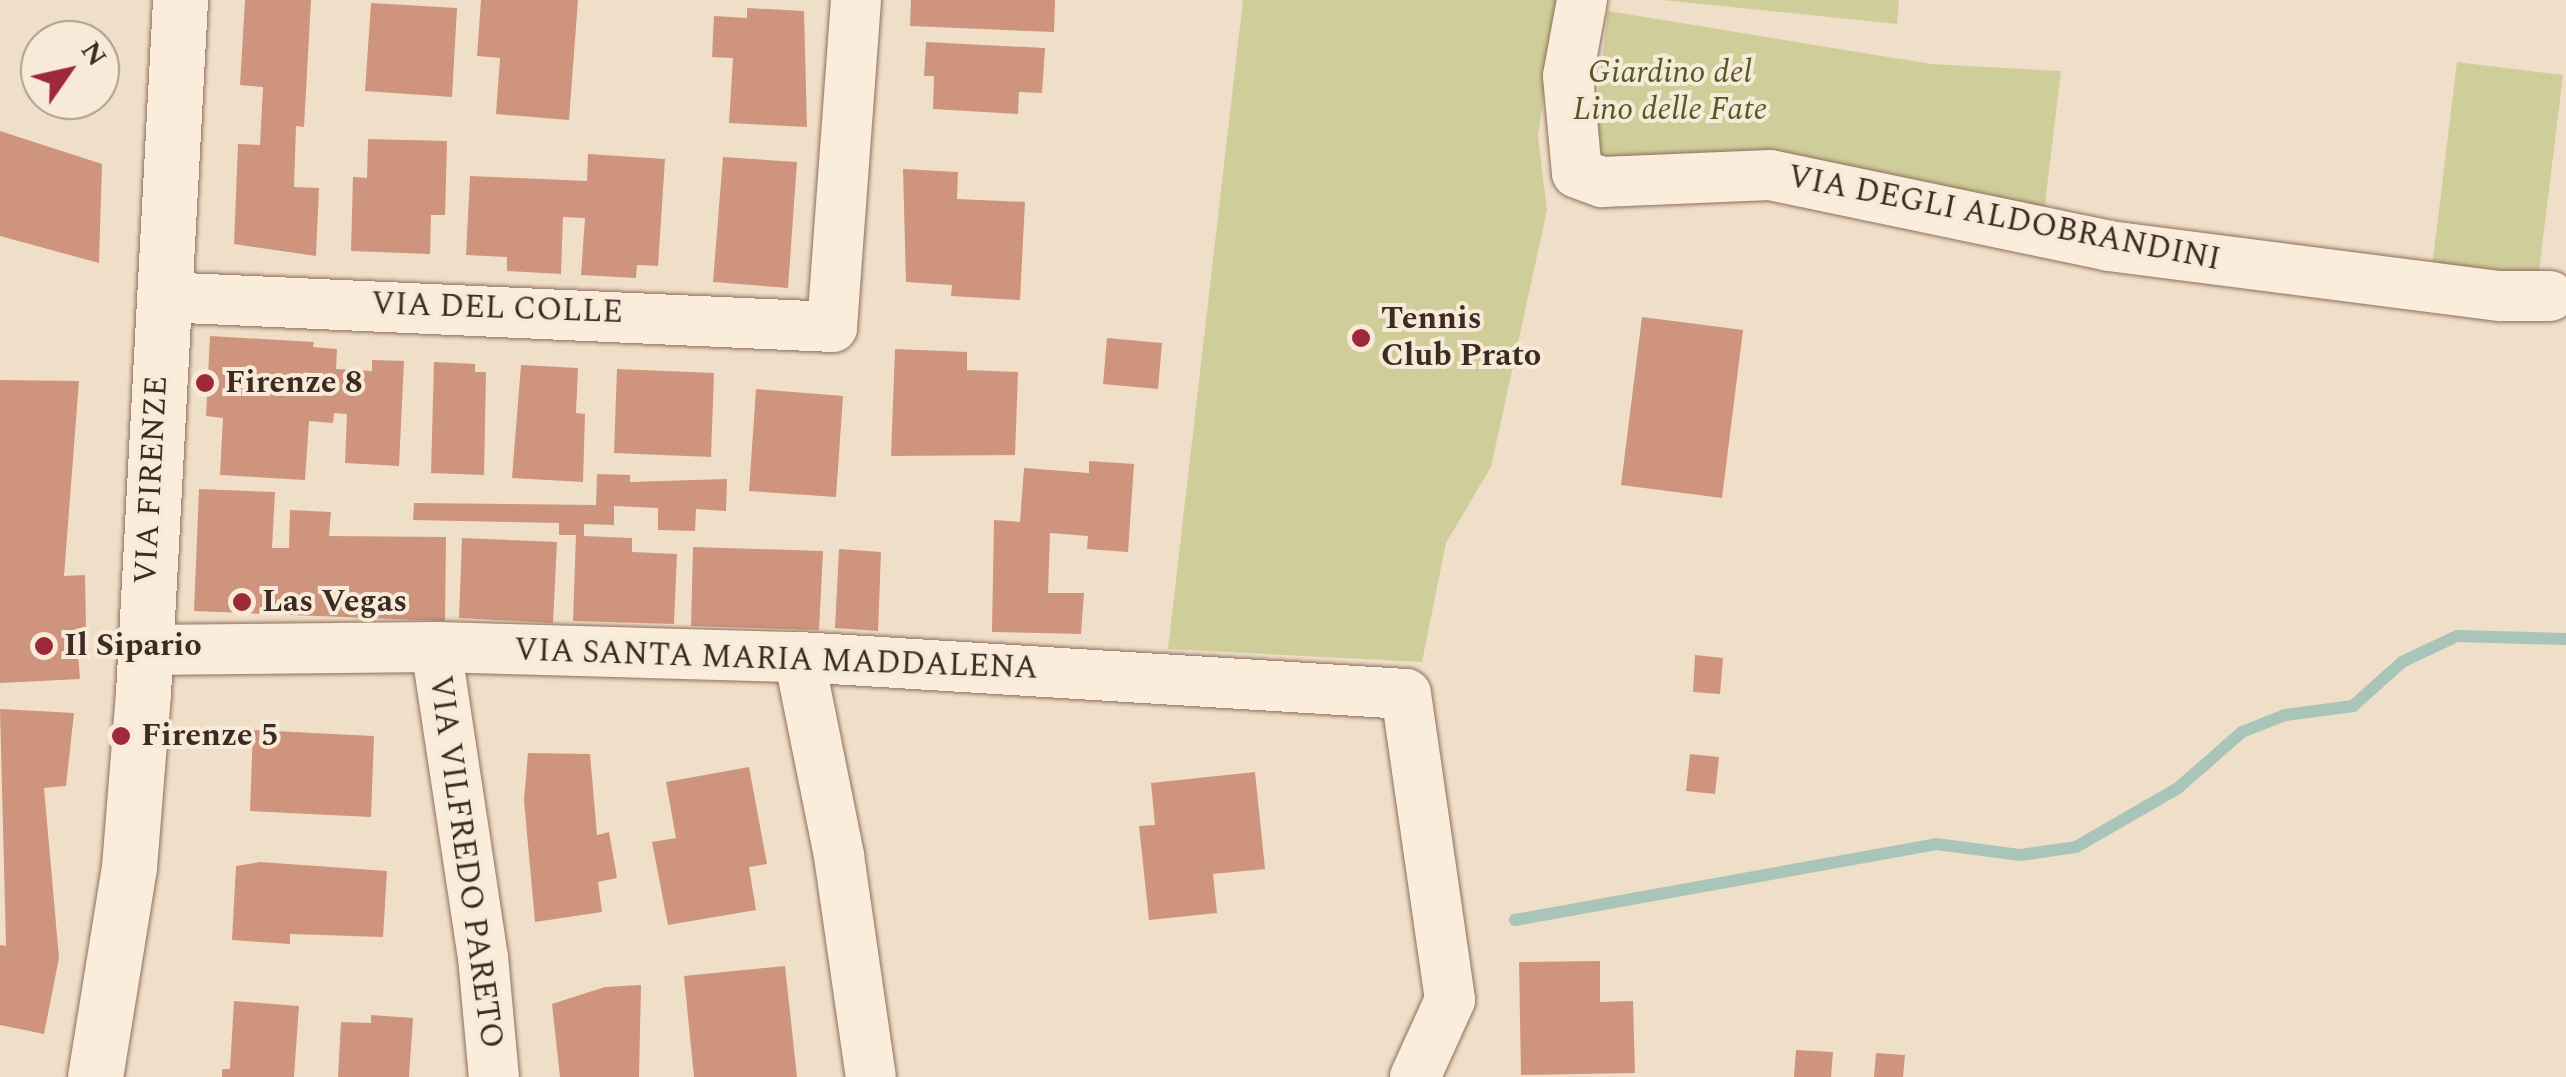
<!DOCTYPE html>
<style>
body{margin:0}
#map{position:relative;width:2566px;height:1077px;overflow:hidden;background:#f0dfc8;font-family:Spectral,serif}
div>[style]{position:absolute}
[style*='--x']{left:calc(var(--x)*1px);top:calc(var(--y)*1px);width:calc(var(--w)*1px);rotate:calc(var(--a)*1deg)}
.green>*{inset:0;background:#cfce9b}
.stream>*{height:12px;margin:-6px;padding:0 6px;transform-origin:6px;border-radius:6px;background:#a9c4b8}
.building>*{inset:0;background:#cf947d}
.roads{filter:drop-shadow(0 0 2px #8d705c) drop-shadow(0 0 2px #8d705c)}
.street>*{height:50px;margin:-25px;padding:0 25px;transform-origin:25px;border-radius:25px;background:#faeddc}
.secondary>*{height:55px;margin:-27.5px;padding:0 27.5px;transform-origin:27.5px;border-radius:27.5px;background:#faeddc}
.dots>*{width:28px;height:28px;translate:-50% -50%;box-sizing:border-box;border:5px solid #f7ead8;border-radius:50%}
span{translate:-50% -50%;white-space:nowrap;text-align:center;line-height:1.15;-webkit-text-stroke:8px #f7ead8;paint-order:stroke}
.park-label{font-size:32px;color:#535a26;font-style:italic}
.street-label{font-size:32px;color:#3d2a20}
.poi-label{font-size:32px;color:#3d2a20;font-weight:700}
.left{translate:0 -50%;text-align:left}
.north{position:absolute;left:20px;top:20px;width:100px;height:100px;box-sizing:border-box;background:#f7ead8;border:2px solid #ad9d8e;border-radius:50%;rotate:56deg;font-size:28px;font-weight:700;line-height:40px;text-align:center;color:#3d2a20}
.north::after{content:'';display:block;margin:auto;width:35px;height:45px;background:#9e2a39;clip-path:polygon(50% 0,100% 100%,50% 72%,0 100%)}
</style>
<div id="map">
<div class="green">
<i style="clip-path:polygon(1243px 0,1558px 0,1538px 136px,1547px 210px,1491px 467px,1446px 543px,1422px 662px,1168px 649px)"></i>
<i style="clip-path:polygon(1662px 0,1899px 0,1897px 24px)"></i>
<i style="clip-path:polygon(1608px 11px,1931px 64px,2061px 71px,2043px 220px,1590px 161px)"></i>
<i style="clip-path:polygon(2457px 62px,2563px 75px,2538px 280px,2432px 267px)"></i>
</div>
<div class="stream">
<i style="--x:1515;--y:920;--w:428;--a:-10.2"></i>
<i style="--x:1936;--y:844;--w:86;--a:7.4"></i>
<i style="--x:2021;--y:855;--w:56;--a:-8.3"></i>
<i style="--x:2076;--y:847;--w:118;--a:-30"></i>
<i style="--x:2178;--y:788;--w:85;--a:-41.2"></i>
<i style="--x:2242;--y:732;--w:46;--a:-21.6"></i>
<i style="--x:2285;--y:715;--w:69;--a:-7.5"></i>
<i style="--x:2353;--y:706;--w:66;--a:-41.9"></i>
<i style="--x:2402;--y:662;--w:61;--a:-25.3"></i>
<i style="--x:2457;--y:636;--w:109;--a:1.6"></i>
</div>
<div class="building">
<i style="clip-path:polygon(245px 0,311px 0,304px 127px,296px 126px,294px 187px,319px 188px,316px 256px,234px 244px,238px 144px,260px 145px,261px 125px,263px 87px,240px 85px)"></i>
<i style="clip-path:polygon(481px 0,578px 0,569px 120px,496px 114px,500px 58px,477px 56px)"></i>
<i style="clip-path:polygon(911px 0,1055px 0,1054px 32px,910px 26px)"></i>
<i style="clip-path:polygon(371px 3px,457px 8px,452px 97px,365px 91px)"></i>
<i style="clip-path:polygon(747px 8px,804px 11px,807px 127px,729px 123px,733px 58px,712px 57px,714px 16px,747px 18px)"></i>
<i style="clip-path:polygon(926px 42px,1045px 48px,1042px 93px,1019px 92px,1018px 114px,933px 109px,934px 76px,924px 76px)"></i>
<i style="clip-path:polygon(0 131px,102px 164px,99px 263px,0 236px)"></i>
<i style="clip-path:polygon(368px 139px,447px 141px,445px 215px,431px 215px,430px 254px,351px 251px,353px 177px,367px 178px)"></i>
<i style="clip-path:polygon(588px 154px,665px 159px,658px 266px,637px 265px,636px 278px,581px 275px,585px 218px,563px 217px,561px 274px,507px 271px,507px 257px,466px 255px,470px 176px,587px 181px)"></i>
<i style="clip-path:polygon(723px 157px,797px 162px,788px 288px,713px 282px)"></i>
<i style="clip-path:polygon(903px 169px,958px 172px,957px 199px,1025px 202px,1020px 300px,951px 296px,952px 285px,906px 282px)"></i>
<i style="clip-path:polygon(1642px 317px,1743px 330px,1722px 498px,1621px 485px)"></i>
<i style="clip-path:polygon(210px 336px,314px 342px,313px 347px,337px 349px,336px 369px,372px 371px,372px 360px,404px 361px,399px 466px,345px 463px,347px 414px,334px 413px,333px 423px,309px 421px,305px 480px,220px 475px,223px 418px,206px 416px)"></i>
<i style="clip-path:polygon(1107px 338px,1162px 343px,1158px 389px,1103px 384px)"></i>
<i style="clip-path:polygon(895px 349px,967px 352px,967px 370px,1018px 372px,1015px 455px,891px 456px)"></i>
<i style="clip-path:polygon(434px 362px,475px 364px,475px 372px,486px 372px,484px 475px,431px 473px)"></i>
<i style="clip-path:polygon(521px 365px,578px 368px,576px 413px,585px 414px,583px 482px,512px 478px)"></i>
<i style="clip-path:polygon(617px 369px,714px 373px,711px 457px,614px 453px)"></i>
<i style="clip-path:polygon(0 380px,79px 381px,64px 576px,85px 575px,86px 628px,76px 629px,80px 679px,0 683px)"></i>
<i style="clip-path:polygon(756px 389px,843px 396px,836px 497px,749px 491px)"></i>
<i style="clip-path:polygon(1089px 461px,1134px 464px,1128px 552px,1087px 549px,1088px 536px,1050px 533px,1048px 593px,1084px 593px,1081px 634px,992px 632px,994px 520px,1020px 522px,1024px 468px,1089px 473px)"></i>
<i style="clip-path:polygon(597px 474px,630px 475px,630px 482px,727px 479px,726px 511px,696px 509px,695px 531px,658px 530px,658px 508px,614px 506px,614px 525px,584px 524px,584px 536px,632px 538px,632px 552px,677px 554px,674px 624px,573px 621px,576px 535px,559px 535px,559px 523px,413px 520px,414px 503px,596px 505px)"></i>
<i style="clip-path:polygon(199px 489px,275px 492px,272px 548px,289px 548px,290px 510px,331px 512px,329px 536px,446px 537px,445px 621px,194px 611px)"></i>
<i style="clip-path:polygon(462px 538px,557px 542px,553px 623px,459px 618px)"></i>
<i style="clip-path:polygon(693px 547px,823px 551px,819px 630px,691px 626px)"></i>
<i style="clip-path:polygon(839px 549px,881px 552px,878px 631px,835px 628px)"></i>
<i style="clip-path:polygon(1695px 655px,1723px 658px,1720px 694px,1693px 692px)"></i>
<i style="clip-path:polygon(0 709px,74px 713px,66px 786px,44px 788px,59px 958px,44px 1034px,0 1025px,0 945px,6px 946px)"></i>
<i style="clip-path:polygon(253px 730px,374px 736px,371px 817px,250px 811px)"></i>
<i style="clip-path:polygon(528px 753px,590px 754px,597px 835px,609px 832px,617px 878px,598px 882px,602px 912px,535px 922px,524px 800px)"></i>
<i style="clip-path:polygon(1690px 754px,1719px 757px,1715px 794px,1686px 791px)"></i>
<i style="clip-path:polygon(749px 767px,767px 864px,749px 867px,756px 910px,668px 925px,652px 842px,676px 838px,666px 782px)"></i>
<i style="clip-path:polygon(1255px 772px,1265px 869px,1213px 874px,1217px 913px,1149px 920px,1139px 826px,1155px 825px,1151px 783px)"></i>
<i style="clip-path:polygon(260px 862px,387px 871px,383px 937px,290px 934px,290px 944px,232px 940px,236px 866px)"></i>
<i style="clip-path:polygon(1600px 961px,1600px 1002px,1633px 1001px,1635px 1073px,1521px 1075px,1519px 962px)"></i>
<i style="clip-path:polygon(785px 966px,797px 1077px,694px 1077px,684px 976px)"></i>
<i style="clip-path:polygon(641px 985px,639px 1077px,560px 1077px,552px 1004px,605px 987px)"></i>
<i style="clip-path:polygon(234px 1001px,299px 1006px,294px 1077px,222px 1077px,222px 1069px,230px 1069px)"></i>
<i style="clip-path:polygon(371px 1015px,413px 1018px,409px 1077px,338px 1077px,341px 1022px,371px 1023px)"></i>
<i style="clip-path:polygon(1796px 1050px,1833px 1052px,1831px 1077px,1794px 1077px)"></i>
<i style="clip-path:polygon(1876px 1053px,1905px 1055px,1903px 1077px,1874px 1077px)"></i>
</div>
<div class="roads">
<div class="street">
<i style="--x:1582;--y:0;--w:77;--a:100.4"></i>
<i style="--x:1568;--y:76;--w:97;--a:84.7"></i>
<i style="--x:1577;--y:173;--w:27;--a:20"></i>
<i style="--x:1602;--y:182;--w:168;--a:-2.4"></i>
<i style="--x:1770;--y:175;--w:346;--a:11.8"></i>
<i style="--x:2109;--y:246;--w:395;--a:7.3"></i>
<i style="--x:2501;--y:296;--w:49;--a:0"></i>
<i style="--x:162;--y:297;--w:671;--a:2.56"></i>
<i style="--x:832;--y:327;--w:328;--a:-85.8"></i>
<i style="--x:436;--y:647;--w:314;--a:81.4"></i>
<i style="--x:483;--y:957;--w:121;--a:84.8"></i>
<i style="--x:146;--y:650;--w:290;--a:-0.6"></i>
<i style="--x:436;--y:647;--w:363;--a:1.6"></i>
<i style="--x:799;--y:657;--w:608;--a:3.49"></i>
<i style="--x:1406;--y:694;--w:309;--a:81.8"></i>
<i style="--x:1450;--y:1000;--w:85;--a:114.4"></i>
<i style="--x:799;--y:657;--w:203;--a:78.6"></i>
<i style="--x:839;--y:856;--w:223;--a:81.8"></i>
</div>
<div class="secondary">
<i style="--x:95;--y:1077;--w:213;--a:-80.8"></i>
<i style="--x:129;--y:867;--w:175;--a:-85.4"></i>
<i style="--x:143;--y:693;--w:694;--a:-86.94"></i>
</div>
</div>
<div class="dots">
<i style="left:1361px;top:338px;background:#9e2a39"></i>
<i style="left:205px;top:383px;background:#9e2a39"></i>
<i style="left:242px;top:602px;background:#9e2a39"></i>
<i style="left:44px;top:646px;background:#9e2a39"></i>
<i style="left:121px;top:736px;background:#9e2a39"></i>
</div>
<div class="park-label">
<span style="left:1670px;top:92px">Giardino del<br>Lino delle Fate</span>
</div>
<div class="street-label">
<span style="left:2004px;top:219px;rotate:11deg">VIA DEGLI ALDOBRANDINI</span>
<span style="left:497px;top:309px;rotate:2deg">VIA DEL COLLE</span>
<span style="left:152px;top:480px;rotate:-87deg">VIA FIRENZE</span>
<span style="left:776px;top:660px;rotate:2deg">VIA SANTA MARIA MADDALENA</span>
<span style="left:465px;top:862px;rotate:82deg">VIA VILFREDO PARETO</span>
</div>
<div class="poi-label">
<span class="left" style="left:1381px;top:338px">Tennis<br>Club Prato</span>
<span class="left" style="left:225px;top:383px">Firenze 8</span>
<span class="left" style="left:262px;top:602px">Las Vegas</span>
<span class="left" style="left:64px;top:646px">Il Sipario</span>
<span class="left" style="left:141px;top:736px">Firenze 5</span>
</div>
<div class="north">N</div>
</div>
